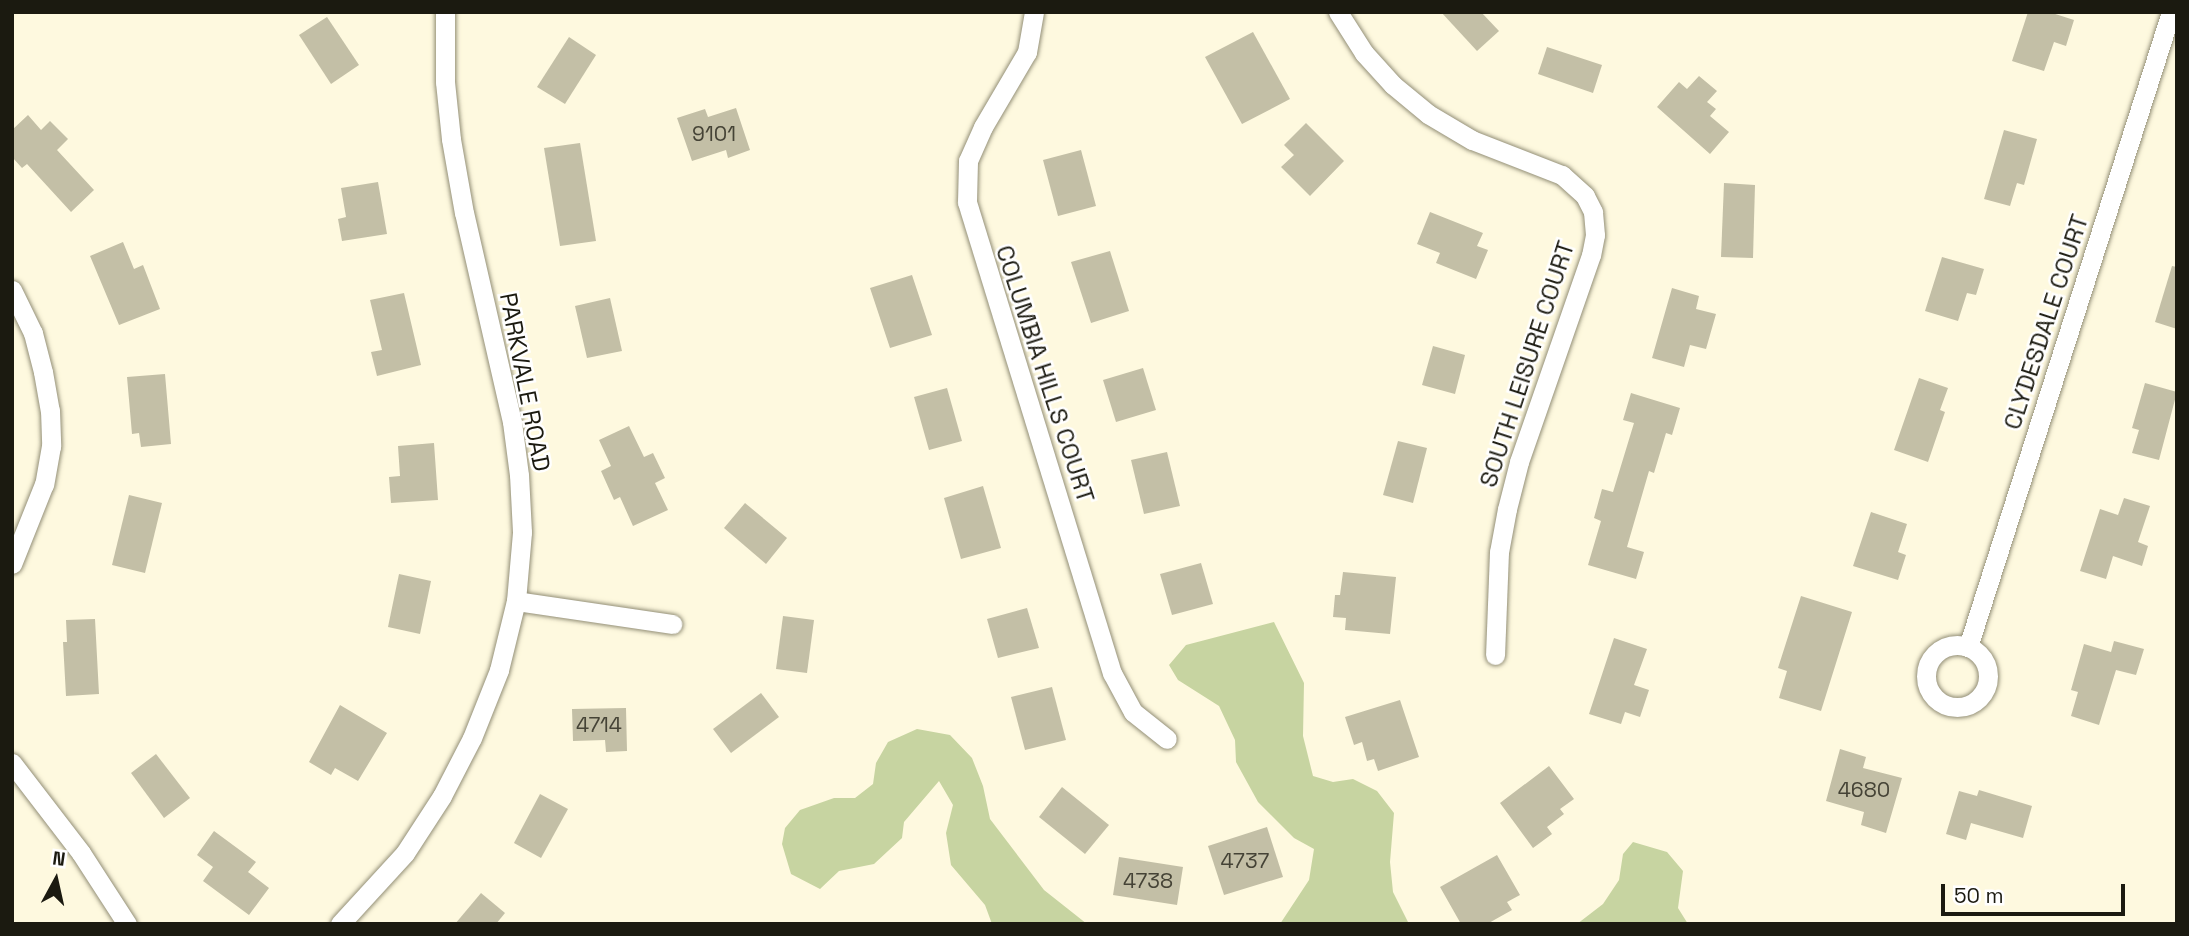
<!DOCTYPE html>
<style>
body{margin:0}
#map{position:relative;width:2189px;height:936px;overflow:hidden;background:#fef9df;font-family:"Space Grotesk",sans-serif}
div>[style]{position:absolute}
[style*='--x']{left:calc(var(--x)*1px);top:calc(var(--y)*1px);width:calc(var(--w)*1px);rotate:calc(var(--a)*1deg)}
.green>*{inset:0;background:#c7d4a1}
.building>*{inset:0;background:#c3bfa6}
.roads{filter:drop-shadow(0 0 2px #938f77) drop-shadow(0 0 2px #938f77)}
.street>*{height:19px;margin:-9.5px;padding:0 9.5px;transform-origin:9.5px;border-radius:9.5px;background:#fff}
.street>.ring{margin:-9.5px;padding:0;box-sizing:content-box;background:none;border:19px solid #fff;border-radius:50%}
span{translate:-50% -50%;white-space:nowrap;text-align:center;line-height:1.15;-webkit-text-stroke:5px #fff;paint-order:stroke}
.number-label{font-size:21px;color:#454336}
.number-label span{-webkit-text-stroke-width:0}
.street-label{font-size:24px;color:#1b1a10}
.frame{position:absolute;inset:0;border:14px solid #1b1a10;pointer-events:none}
.north{position:absolute;left:21px;top:845px;width:70px;height:70px;-webkit-text-stroke:5px #fff;paint-order:stroke;rotate:8deg;font-size:19px;font-weight:700;line-height:28px;text-align:center;color:#1b1a10}
.north::after{content:'';display:block;margin:auto;width:24px;height:32px;background:#1b1a10;clip-path:polygon(50% 0,100% 100%,50% 72%,0 100%)}
.scale{position:absolute;left:1941px;top:884px;width:184px;height:32px;box-sizing:border-box;border:4px solid #1b1a10;border-top:0;padding-left:9px;font-size:21px;line-height:24px;white-space:nowrap;color:#1b1a10;-webkit-text-stroke:5px #fff;paint-order:stroke}
</style>
<div id="map">
<div class="green">
<i style="clip-path:polygon(1274px 622px,1304px 683px,1303px 736px,1313px 776px,1333px 782px,1353px 779px,1377px 791px,1394px 813px,1390px 862px,1393px 892px,1409px 924px,1280px 924px,1309px 880px,1314px 849px,1294px 838px,1258px 802px,1236px 762px,1235px 740px,1219px 706px,1178px 680px,1169px 665px,1186px 645px)"></i>
<i style="clip-path:polygon(917px 729px,950px 735px,972px 758px,983px 786px,990px 819px,1044px 890px,1087px 924px,992px 924px,985px 905px,951px 865px,946px 833px,953px 805px,939px 781px,904px 822px,902px 838px,874px 864px,839px 871px,820px 889px,791px 874px,782px 844px,785px 828px,800px 810px,834px 798px,855px 798px,873px 784px,876px 763px,888px 742px)"></i>
<i style="clip-path:polygon(1633px 842px,1667px 852px,1683px 871px,1678px 908px,1688px 924px,1577px 924px,1603px 904px,1619px 880px,1623px 854px)"></i>
</div>
<div class="building">
<i style="clip-path:polygon(1441px 12px,1481px 12px,1499px 31px,1477px 51px)"></i>
<i style="clip-path:polygon(2028px 12px,2049px 12px,2074px 20px,2066px 46px,2054px 42px,2044px 71px,2012px 61px)"></i>
<i style="clip-path:polygon(327px 17px,359px 65px,331px 84px,299px 35px)"></i>
<i style="clip-path:polygon(1253px 32px,1290px 99px,1242px 124px,1205px 57px)"></i>
<i style="clip-path:polygon(569px 37px,596px 55px,565px 104px,537px 87px)"></i>
<i style="clip-path:polygon(1547px 47px,1602px 65px,1593px 93px,1538px 74px)"></i>
<i style="clip-path:polygon(1699px 76px,1717px 91px,1707px 102px,1716px 109px,1710px 116px,1729px 132px,1710px 154px,1657px 107px,1679px 82px,1687px 89px)"></i>
<i style="clip-path:polygon(736px 108px,750px 150px,728px 158px,726px 150px,692px 161px,677px 118px,705px 109px,708px 117px)"></i>
<i style="clip-path:polygon(28px 115px,41px 130px,50px 121px,68px 139px,57px 150px,94px 190px,71px 212px,27px 164px,22px 168px,12px 157px,12px 130px)"></i>
<i style="clip-path:polygon(1306px 123px,1344px 161px,1310px 196px,1281px 167px,1294px 155px,1284px 145px)"></i>
<i style="clip-path:polygon(2004px 130px,2037px 139px,2024px 185px,2017px 183px,2010px 206px,1984px 199px)"></i>
<i style="clip-path:polygon(580px 143px,596px 241px,560px 246px,544px 148px)"></i>
<i style="clip-path:polygon(1081px 150px,1096px 206px,1058px 216px,1043px 160px)"></i>
<i style="clip-path:polygon(378px 182px,387px 234px,342px 241px,338px 219px,346px 217px,341px 188px)"></i>
<i style="clip-path:polygon(1724px 183px,1755px 185px,1753px 258px,1721px 257px)"></i>
<i style="clip-path:polygon(1430px 212px,1483px 233px,1477px 246px,1488px 250px,1476px 279px,1436px 263px,1440px 253px,1417px 244px)"></i>
<i style="clip-path:polygon(123px 242px,134px 269px,143px 265px,160px 309px,119px 325px,90px 256px)"></i>
<i style="clip-path:polygon(1110px 251px,1129px 311px,1091px 323px,1071px 262px)"></i>
<i style="clip-path:polygon(1942px 257px,1984px 269px,1976px 295px,1967px 293px,1958px 321px,1925px 311px)"></i>
<i style="clip-path:polygon(2172px 266px,2177px 267px,2177px 329px,2155px 322px)"></i>
<i style="clip-path:polygon(912px 275px,932px 335px,890px 348px,870px 288px)"></i>
<i style="clip-path:polygon(1672px 288px,1699px 296px,1696px 309px,1716px 314px,1706px 349px,1690px 345px,1684px 367px,1652px 358px)"></i>
<i style="clip-path:polygon(404px 293px,421px 365px,377px 376px,371px 352px,382px 350px,370px 300px)"></i>
<i style="clip-path:polygon(610px 298px,622px 351px,587px 358px,575px 306px)"></i>
<i style="clip-path:polygon(1433px 346px,1465px 355px,1455px 394px,1422px 385px)"></i>
<i style="clip-path:polygon(1143px 368px,1156px 410px,1116px 422px,1103px 380px)"></i>
<i style="clip-path:polygon(165px 374px,171px 444px,141px 447px,139px 433px,132px 434px,127px 377px)"></i>
<i style="clip-path:polygon(1919px 378px,1948px 388px,1940px 410px,1945px 412px,1928px 462px,1894px 450px)"></i>
<i style="clip-path:polygon(2145px 383px,2177px 392px,2159px 460px,2132px 453px,2139px 430px,2132px 428px)"></i>
<i style="clip-path:polygon(947px 388px,962px 441px,929px 450px,914px 397px)"></i>
<i style="clip-path:polygon(1631px 393px,1680px 408px,1672px 435px,1666px 433px,1654px 473px,1649px 471px,1627px 547px,1644px 552px,1636px 579px,1588px 565px,1601px 521px,1594px 518px,1602px 489px,1613px 492px,1634px 423px,1623px 420px)"></i>
<i style="clip-path:polygon(629px 426px,644px 457px,653px 453px,665px 478px,655px 483px,668px 510px,633px 526px,620px 497px,614px 500px,601px 471px,611px 466px,599px 440px)"></i>
<i style="clip-path:polygon(1398px 441px,1427px 448px,1413px 503px,1383px 495px)"></i>
<i style="clip-path:polygon(434px 443px,438px 500px,391px 503px,389px 477px,400px 476px,398px 446px)"></i>
<i style="clip-path:polygon(1167px 452px,1180px 506px,1144px 514px,1131px 460px)"></i>
<i style="clip-path:polygon(983px 486px,1001px 548px,961px 559px,944px 498px)"></i>
<i style="clip-path:polygon(129px 495px,162px 503px,145px 573px,112px 565px)"></i>
<i style="clip-path:polygon(2124px 498px,2150px 506px,2138px 542px,2148px 546px,2142px 566px,2113px 556px,2106px 579px,2080px 571px,2100px 509px,2118px 515px)"></i>
<i style="clip-path:polygon(745px 503px,787px 538px,766px 564px,724px 528px)"></i>
<i style="clip-path:polygon(1871px 512px,1907px 524px,1898px 552px,1906px 555px,1898px 580px,1853px 566px)"></i>
<i style="clip-path:polygon(1201px 563px,1213px 604px,1172px 615px,1160px 574px)"></i>
<i style="clip-path:polygon(1343px 572px,1396px 577px,1390px 634px,1345px 630px,1346px 618px,1333px 617px,1335px 595px,1340px 595px)"></i>
<i style="clip-path:polygon(399px 574px,431px 581px,420px 634px,388px 627px)"></i>
<i style="clip-path:polygon(1801px 596px,1852px 612px,1821px 711px,1779px 698px,1787px 671px,1778px 668px)"></i>
<i style="clip-path:polygon(1027px 608px,1039px 648px,998px 658px,987px 619px)"></i>
<i style="clip-path:polygon(783px 616px,814px 620px,807px 673px,776px 669px)"></i>
<i style="clip-path:polygon(95px 619px,99px 694px,66px 696px,63px 642px,67px 642px,66px 620px)"></i>
<i style="clip-path:polygon(1614px 638px,1647px 649px,1634px 685px,1649px 690px,1640px 717px,1625px 712px,1621px 724px,1589px 714px)"></i>
<i style="clip-path:polygon(2114px 641px,2144px 649px,2136px 675px,2116px 670px,2099px 725px,2071px 716px,2078px 692px,2071px 690px,2084px 644px,2111px 652px)"></i>
<i style="clip-path:polygon(1052px 687px,1066px 740px,1025px 750px,1011px 697px)"></i>
<i style="clip-path:polygon(761px 693px,779px 717px,731px 753px,713px 729px)"></i>
<i style="clip-path:polygon(1400px 700px,1419px 757px,1378px 771px,1374px 759px,1367px 761px,1362px 742px,1354px 745px,1345px 717px)"></i>
<i style="clip-path:polygon(340px 705px,387px 733px,358px 781px,335px 768px,331px 775px,309px 762px)"></i>
<i style="clip-path:polygon(626px 708px,627px 751px,606px 752px,605px 740px,573px 741px,572px 709px)"></i>
<i style="clip-path:polygon(1840px 749px,1866px 757px,1863px 768px,1902px 778px,1886px 833px,1861px 825px,1864px 812px,1826px 801px)"></i>
<i style="clip-path:polygon(156px 754px,190px 798px,164px 818px,131px 773px)"></i>
<i style="clip-path:polygon(1549px 766px,1574px 799px,1560px 809px,1564px 814px,1547px 827px,1552px 834px,1533px 848px,1500px 803px)"></i>
<i style="clip-path:polygon(1062px 787px,1109px 825px,1085px 854px,1039px 817px)"></i>
<i style="clip-path:polygon(1979px 790px,2032px 806px,2023px 838px,1971px 823px,1966px 840px,1946px 834px,1959px 791px,1977px 796px)"></i>
<i style="clip-path:polygon(540px 794px,568px 809px,541px 858px,514px 843px)"></i>
<i style="clip-path:polygon(1267px 827px,1283px 877px,1224px 895px,1208px 846px)"></i>
<i style="clip-path:polygon(214px 831px,256px 862px,248px 872px,269px 888px,249px 915px,203px 881px,213px 867px,197px 855px)"></i>
<i style="clip-path:polygon(1497px 855px,1520px 895px,1507px 902px,1512px 910px,1487px 924px,1461px 924px,1440px 887px)"></i>
<i style="clip-path:polygon(1119px 857px,1183px 867px,1177px 905px,1113px 895px)"></i>
<i style="clip-path:polygon(481px 893px,505px 913px,496px 924px,455px 924px)"></i>
</div>
<div class="roads">
<div class="street">
<i style="--x:1034;--y:12;--w:41;--a:99.9"></i>
<i style="--x:1027;--y:52;--w:87;--a:120.4"></i>
<i style="--x:983;--y:127;--w:37;--a:114"></i>
<i style="--x:968;--y:161;--w:41;--a:91.4"></i>
<i style="--x:967;--y:202;--w:493;--a:72.9"></i>
<i style="--x:1112;--y:673;--w:44;--a:61.7"></i>
<i style="--x:1133;--y:712;--w:43;--a:38.5"></i>
<i style="--x:1338;--y:12;--w:49;--a:57.6"></i>
<i style="--x:1364;--y:53;--w:43;--a:47.8"></i>
<i style="--x:1393;--y:85;--w:45;--a:39.6"></i>
<i style="--x:1428;--y:114;--w:51;--a:30.6"></i>
<i style="--x:1472;--y:140;--w:97;--a:21.3"></i>
<i style="--x:1562;--y:175;--w:31;--a:42"></i>
<i style="--x:1585;--y:196;--w:18;--a:63"></i>
<i style="--x:1593;--y:212;--w:23;--a:85"></i>
<i style="--x:1595;--y:235;--w:20;--a:101"></i>
<i style="--x:1591;--y:255;--w:219;--a:109.2"></i>
<i style="--x:1519;--y:462;--w:49;--a:104.3"></i>
<i style="--x:1507;--y:509;--w:44;--a:100.5"></i>
<i style="--x:1499;--y:552;--w:103;--a:92.2"></i>
<i style="--x:12;--y:290;--w:48;--a:64"></i>
<i style="--x:33;--y:333;--w:40;--a:75.6"></i>
<i style="--x:43;--y:372;--w:39;--a:80"></i>
<i style="--x:50;--y:410;--w:36;--a:88"></i>
<i style="--x:51;--y:446;--w:39;--a:100"></i>
<i style="--x:44;--y:484;--w:86;--a:111.8"></i>
<i style="--x:516;--y:601;--w:158;--a:8.4"></i>
<i class="ring" style="left:1926px;top:645px;width:43px;height:43px"></i>
<i style="--x:1968;--y:647;--w:667;--a:-72.27"></i>
<i style="--x:12;--y:763;--w:113;--a:52.5"></i>
<i style="--x:81;--y:853;--w:85;--a:57.1"></i>
<i style="--x:340;--y:924;--w:96;--a:-47.5"></i>
<i style="--x:405;--y:853;--w:68;--a:-57"></i>
<i style="--x:442;--y:796;--w:65;--a:-62.7"></i>
<i style="--x:472;--y:738;--w:73;--a:-68.3"></i>
<i style="--x:499;--y:670;--w:71;--a:-76.2"></i>
<i style="--x:516;--y:601;--w:69;--a:-85"></i>
<i style="--x:522;--y:532;--w:57;--a:-93"></i>
<i style="--x:519;--y:475;--w:53;--a:-97.5"></i>
<i style="--x:512;--y:422;--w:214;--a:-102.9"></i>
<i style="--x:464;--y:213;--w:75;--a:-100"></i>
<i style="--x:451;--y:139;--w:57;--a:-96"></i>
<i style="--x:445;--y:82;--w:70;--a:-90"></i>
</div>
</div>
<div class="number-label">
<span style="left:714px;top:134px">9101</span>
<span style="left:599px;top:725px">4714</span>
<span style="left:1864px;top:790px">4680</span>
<span style="left:1245px;top:861px">4737</span>
<span style="left:1148px;top:881px">4738</span>
</div>
<div class="street-label">
<span style="left:2046px;top:322px;rotate:-72deg">CLYDESDALE COURT</span>
<span style="left:1527px;top:364px;rotate:-72deg">SOUTH LEISURE COURT</span>
<span style="left:1045px;top:374px;rotate:72deg">COLUMBIA HILLS COURT</span>
<span style="left:525px;top:382px;rotate:79deg">PARKVALE ROAD</span>
</div>
<div class="frame"></div>
<div class="north">N</div>
<div class="scale">50 m</div>
</div>
